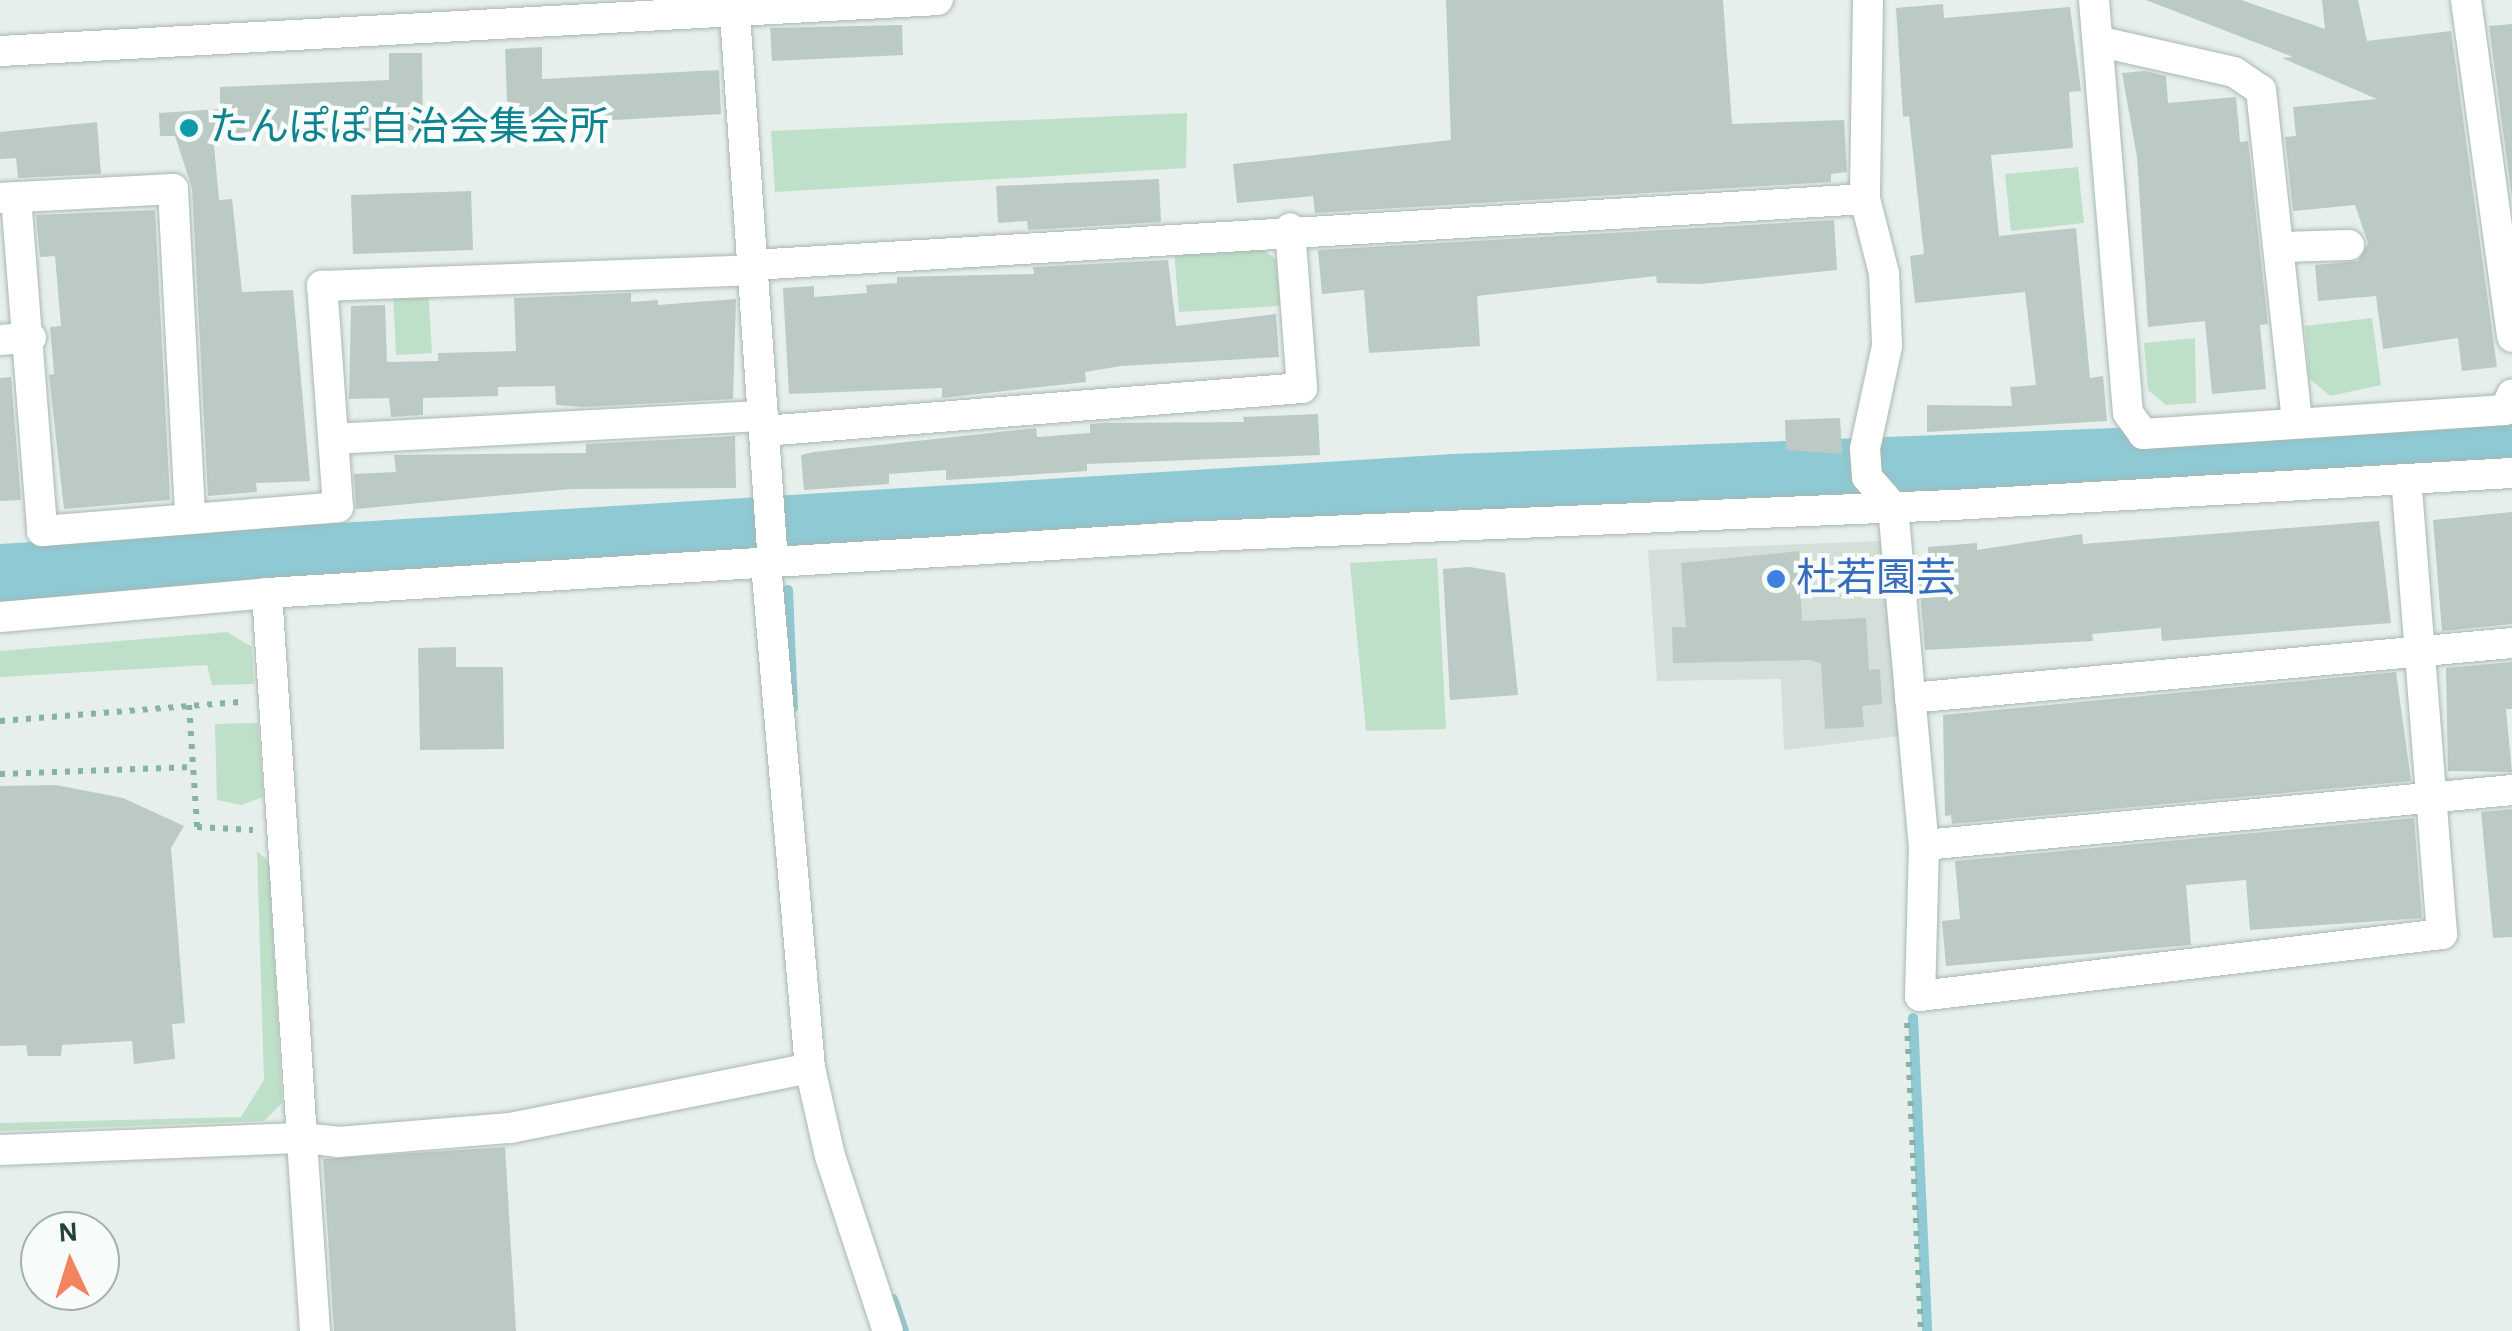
<!DOCTYPE html>
<meta charset="utf-8">
<style>
body{margin:0}
#map{position:relative;width:2512px;height:1331px;overflow:hidden;background:#e6efeb;font-family:"Alegreya Sans","Noto Sans JP",sans-serif}
div>[style]{position:absolute}
[style*='--x']{left:calc(var(--x)*1px);top:calc(var(--y)*1px);width:calc(var(--w)*1px);rotate:calc(var(--a)*1deg)}
.built>*{inset:0;background:#d4dfda}
.green>*{inset:0;background:#bfe0c8}
.stream>*{height:10px;margin:-5px;padding:0 5px;transform-origin:5px;border-radius:5px;background:#8ec9d4}
.river>*{height:60px;margin:-30px;padding:0 30px;transform-origin:30px;border-radius:30px;background:#8ec9d4}
.building>*{inset:0;background:#bbcac4}
.path>*{height:6px;margin-top:-3px;transform-origin:0;background:repeating-linear-gradient(90deg,#86b3a5 0 5px,transparent 0 13px)}
.roads{filter:drop-shadow(0 0 2px #a8b8b2) drop-shadow(0 0 2px #a8b8b2)}
.minor>*{height:30px;margin:-15px;padding:0 15px;transform-origin:15px;border-radius:15px;background:#fff}
.dots>*{width:28px;height:28px;translate:-50% -50%;box-sizing:border-box;border:5px solid #f7fbf9;border-radius:50%}
span{translate:-50% -50%;white-space:nowrap;text-align:center;line-height:1.15;-webkit-text-stroke:9px #f7fbf9;paint-order:stroke}
.culture-label{font-size:40px;color:#0d838f}
.left{translate:0 -50%;text-align:left}
.shop-label{font-size:40px;color:#366cbe}
.north{position:absolute;left:20px;top:1211px;width:100px;height:100px;box-sizing:border-box;background:#f7fbf9;border:2px solid #a3b1ad;border-radius:50%;rotate:356deg;font-size:28px;font-weight:700;line-height:40px;text-align:center;color:#24423a}
.north::after{content:'';display:block;margin:auto;width:35px;height:45px;background:#f4845f;clip-path:polygon(50% 0,100% 100%,50% 72%,0 100%)}
</style>
<div id="map">
<div class="built">
<i style="clip-path:polygon(1883px 541px,1900px 736px,1784px 750px,1781px 679px,1657px 681px,1648px 550px)"></i>
</div>
<div class="green">
<i style="clip-path:polygon(1187px 113px,1186px 168px,775px 192px,771px 131px)"></i>
<i style="clip-path:polygon(2078px 167px,2084px 223px,2011px 231px,2005px 174px)"></i>
<i style="clip-path:polygon(1258px 246px,1276px 259px,1280px 306px,1179px 312px,1174px 250px)"></i>
<i style="clip-path:polygon(428px 290px,432px 353px,396px 355px,393px 291px)"></i>
<i style="clip-path:polygon(2372px 318px,2381px 385px,2330px 396px,2309px 378px,2305px 326px)"></i>
<i style="clip-path:polygon(2195px 338px,2196px 403px,2166px 405px,2148px 390px,2144px 343px)"></i>
<i style="clip-path:polygon(1437px 558px,1446px 729px,1366px 731px,1350px 563px)"></i>
<i style="clip-path:polygon(227px 632px,252px 647px,254px 684px,212px 685px,207px 665px,0 677px,0 651px)"></i>
<i style="clip-path:polygon(258px 723px,263px 797px,241px 805px,217px 800px,215px 724px)"></i>
<i style="clip-path:polygon(257px 851px,269px 862px,282px 1103px,264px 1121px,0 1131px,0 1123px,241px 1117px,264px 1080px)"></i>
</div>
<div class="stream">
<i style="--x:788;--y:590;--w:118;--a:87.6"></i>
<i style="--x:1913;--y:1018;--w:313;--a:87.4"></i>
<i style="--x:893;--y:1299;--w:34;--a:71"></i>
</div>
<div class="river">
<i style="--x:0;--y:574;--w:1458;--a:-3.54"></i>
<i style="--x:1455;--y:484;--w:763;--a:-2.25"></i>
<i style="--x:2217;--y:454;--w:296;--a:-4.7"></i>
</div>
<div class="building">
<i style="clip-path:polygon(1446px 0,1723px 0,1732px 124px,1844px 120px,1847px 172px,1831px 174px,1831px 182px,1315px 213px,1313px 196px,1237px 203px,1233px 164px,1451px 140px)"></i>
<i style="clip-path:polygon(2146px 0,2241px 0,2325px 29px,2322px 0,2358px 0,2367px 41px,2451px 31px,2497px 367px,2462px 371px,2458px 338px,2383px 349px,2376px 296px,2318px 301px,2315px 265px,2358px 261px,2368px 243px,2355px 205px,2293px 211px,2285px 137px,2296px 136px,2293px 107px,2377px 99px,2282px 58px,2293px 57px)"></i>
<i style="clip-path:polygon(1943px 4px,1944px 18px,2070px 7px,2081px 91px,2069px 92px,2073px 148px,1991px 155px,1999px 236px,2076px 228px,2090px 378px,2103px 376px,2107px 421px,1927px 432px,1927px 405px,2012px 406px,2010px 387px,2036px 385px,2025px 292px,1915px 303px,1910px 256px,1924px 254px,1909px 116px,1903px 117px,1896px 8px)"></i>
<i style="clip-path:polygon(2512px 24px,2512px 198px,2489px 26px)"></i>
<i style="clip-path:polygon(902px 25px,903px 55px,772px 61px,770px 28px)"></i>
<i style="clip-path:polygon(542px 47px,542px 79px,719px 70px,721px 114px,508px 126px,505px 49px)"></i>
<i style="clip-path:polygon(389px 53px,422px 53px,423px 130px,213px 134px,219px 200px,232px 199px,242px 292px,293px 290px,310px 481px,256px 483px,257px 492px,208px 496px,192px 188px,175px 136px,160px 136px,159px 113px,220px 109px,220px 87px,389px 80px)"></i>
<i style="clip-path:polygon(2145px 71px,2166px 76px,2168px 103px,2236px 97px,2240px 142px,2248px 141px,2268px 324px,2260px 325px,2266px 389px,2212px 394px,2205px 321px,2148px 327px,2137px 157px,2122px 73px)"></i>
<i style="clip-path:polygon(97px 122px,101px 174px,18px 178px,16px 158px,0 159px,0 132px)"></i>
<i style="clip-path:polygon(1159px 179px,1161px 222px,1028px 230px,1027px 221px,998px 223px,996px 186px)"></i>
<i style="clip-path:polygon(471px 191px,473px 250px,353px 254px,351px 195px)"></i>
<i style="clip-path:polygon(155px 210px,170px 500px,64px 509px,49px 375px,54px 374px,50px 327px,61px 326px,55px 256px,40px 257px,36px 215px)"></i>
<i style="clip-path:polygon(1834px 220px,1837px 270px,1700px 284px,1657px 283px,1656px 276px,1477px 296px,1480px 346px,1369px 353px,1364px 290px,1322px 294px,1318px 250px)"></i>
<i style="clip-path:polygon(1168px 260px,1176px 326px,1276px 314px,1279px 357px,1121px 366px,1085px 372px,1086px 382px,942px 398px,942px 388px,789px 394px,783px 288px,814px 286px,814px 297px,867px 293px,866px 285px,897px 283px,897px 277px,1034px 274px,1033px 267px)"></i>
<i style="clip-path:polygon(631px 293px,631px 302px,658px 300px,658px 305px,736px 299px,733px 399px,584px 407px,556px 405px,555px 386px,498px 387px,498px 396px,423px 398px,423px 415px,391px 417px,389px 398px,349px 399px,351px 306px,385px 305px,387px 362px,438px 361px,438px 353px,516px 351px,514px 298px)"></i>
<i style="clip-path:polygon(11px 377px,21px 500px,0 501px,0 378px)"></i>
<i style="clip-path:polygon(1318px 414px,1320px 455px,1087px 464px,1087px 471px,946px 480px,946px 470px,889px 474px,889px 484px,804px 490px,801px 455px,814px 452px,1036px 428px,1037px 437px,1090px 433px,1090px 424px,1102px 423px,1244px 422px,1243px 417px)"></i>
<i style="clip-path:polygon(1840px 418px,1842px 454px,1786px 450px,1785px 420px)"></i>
<i style="clip-path:polygon(735px 436px,736px 488px,570px 489px,356px 509px,354px 474px,396px 472px,394px 455px,586px 453px,586px 444px)"></i>
<i style="clip-path:polygon(2512px 512px,2512px 624px,2442px 631px,2433px 520px)"></i>
<i style="clip-path:polygon(2379px 521px,2391px 623px,2162px 641px,2161px 628px,2092px 634px,2093px 641px,1925px 650px,1917px 557px,1928px 557px,1928px 547px,1977px 543px,1977px 550px,2082px 534px,2083px 544px)"></i>
<i style="clip-path:polygon(1799px 551px,1802px 621px,1866px 618px,1869px 670px,1880px 669px,1882px 704px,1862px 706px,1864px 727px,1825px 729px,1821px 664px,1812px 660px,1673px 663px,1672px 627px,1686px 627px,1681px 563px)"></i>
<i style="clip-path:polygon(1470px 567px,1505px 573px,1518px 695px,1450px 700px,1443px 569px)"></i>
<i style="clip-path:polygon(456px 647px,456px 667px,503px 667px,504px 749px,420px 750px,418px 648px)"></i>
<i style="clip-path:polygon(2512px 662px,2512px 709px,2506px 709px,2512px 772px,2448px 771px,2446px 668px)"></i>
<i style="clip-path:polygon(2396px 672px,2411px 781px,1952px 824px,1951px 815px,1945px 816px,1943px 715px)"></i>
<i style="clip-path:polygon(56px 785px,123px 798px,184px 826px,171px 848px,185px 1023px,172px 1024px,175px 1059px,134px 1064px,132px 1041px,62px 1045px,61px 1056px,28px 1056px,26px 1045px,0 1046px,0 786px)"></i>
<i style="clip-path:polygon(2512px 809px,2512px 937px,2493px 938px,2481px 812px)"></i>
<i style="clip-path:polygon(2414px 818px,2422px 918px,2250px 930px,2246px 880px,2186px 885px,2191px 945px,1946px 966px,1942px 921px,1960px 919px,1955px 861px)"></i>
<i style="clip-path:polygon(505px 1147px,516px 1331px,334px 1331px,323px 1159px)"></i>
</div>
<div class="path">
<i style="--x:189;--y:705;--w:122;--a:86.2"></i>
<i style="--x:197;--y:827;--w:56;--a:3.1"></i>
<i style="--x:0;--y:721;--w:244;--a:-4.5"></i>
<i style="--x:0;--y:774;--w:193;--a:-2.1"></i>
<i style="--x:1907;--y:1023;--w:308;--a:87.4"></i>
</div>
<div class="roads">
<div class="minor">
<i style="--x:734;--y:0;--w:564;--a:86.04"></i>
<i style="--x:1868;--y:0;--w:199;--a:90.9"></i>
<i style="--x:1865;--y:199;--w:76;--a:75.6"></i>
<i style="--x:1884;--y:273;--w:73;--a:87.6"></i>
<i style="--x:1887;--y:346;--w:105;--a:102.1"></i>
<i style="--x:1865;--y:449;--w:28;--a:86"></i>
<i style="--x:1867;--y:477;--w:40;--a:49"></i>
<i style="--x:1893;--y:507;--w:339;--a:84.8"></i>
<i style="--x:1924;--y:845;--w:591;--a:-5.34"></i>
<i style="--x:2094;--y:0;--w:414;--a:85.3"></i>
<i style="--x:2128;--y:413;--w:26;--a:54"></i>
<i style="--x:2143;--y:434;--w:363;--a:-3.8"></i>
<i style="--x:2505;--y:410;--w:17;--a:-66"></i>
<i style="--x:2466;--y:0;--w:340;--a:82.2"></i>
<i style="--x:2101;--y:42;--w:136;--a:12.7"></i>
<i style="--x:2234;--y:72;--w:32;--a:34"></i>
<i style="--x:2261;--y:90;--w:334;--a:83.8"></i>
<i style="--x:0;--y:51;--w:939;--a:-3.11"></i>
<i style="--x:16;--y:197;--w:335;--a:85.5"></i>
<i style="--x:42;--y:531;--w:297;--a:-4.6"></i>
<i style="--x:338;--y:507;--w:222;--a:-94.1"></i>
<i style="--x:322;--y:286;--w:430;--a:-2.1"></i>
<i style="--x:0;--y:198;--w:173;--a:-3"></i>
<i style="--x:173;--y:189;--w:329;--a:87"></i>
<i style="--x:2281;--y:247;--w:68;--a:-1.7"></i>
<i style="--x:752;--y:265;--w:1115;--a:-3.39"></i>
<i style="--x:0;--y:340;--w:31;--a:-4"></i>
<i style="--x:764;--y:431;--w:540;--a:-4.57"></i>
<i style="--x:1302;--y:388;--w:160;--a:-94.3"></i>
<i style="--x:334;--y:439;--w:430;--a:-3.1"></i>
<i style="--x:766;--y:564;--w:506;--a:85.01"></i>
<i style="--x:810;--y:1068;--w:90;--a:77.2"></i>
<i style="--x:830;--y:1156;--w:184;--a:71.7"></i>
<i style="--x:0;--y:617;--w:268;--a:-5.1"></i>
<i style="--x:267;--y:593;--w:917;--a:-3.5"></i>
<i style="--x:1182;--y:537;--w:772;--a:-2.38"></i>
<i style="--x:1953;--y:505;--w:560;--a:-3.28"></i>
<i style="--x:1910;--y:698;--w:605;--a:-5.22"></i>
<i style="--x:1924;--y:845;--w:151;--a:91.5"></i>
<i style="--x:1920;--y:996;--w:526;--a:-6.77"></i>
<i style="--x:2442;--y:934;--w:454;--a:-94.5"></i>
<i style="--x:0;--y:1150;--w:302;--a:-2.3"></i>
<i style="--x:302;--y:1138;--w:546;--a:-93.67"></i>
<i style="--x:315;--y:1331;--w:193;--a:-93.9"></i>
<i style="--x:302;--y:1138;--w:36;--a:6"></i>
<i style="--x:338;--y:1142;--w:173;--a:-4.7"></i>
<i style="--x:510;--y:1128;--w:306;--a:-11.3"></i>
</div>
</div>
<div class="dots">
<i style="left:189px;top:128px;background:#0f9aa8"></i>
<i style="left:1776px;top:579px;background:#3f7fe0"></i>
</div>
<div class="culture-label">
<span class="left" style="left:209px;top:128px">たんぽぽ自治会集会所</span>
</div>
<div class="shop-label">
<span class="left" style="left:1796px;top:579px">杜若園芸</span>
</div>
<div class="north">N</div>
</div>
